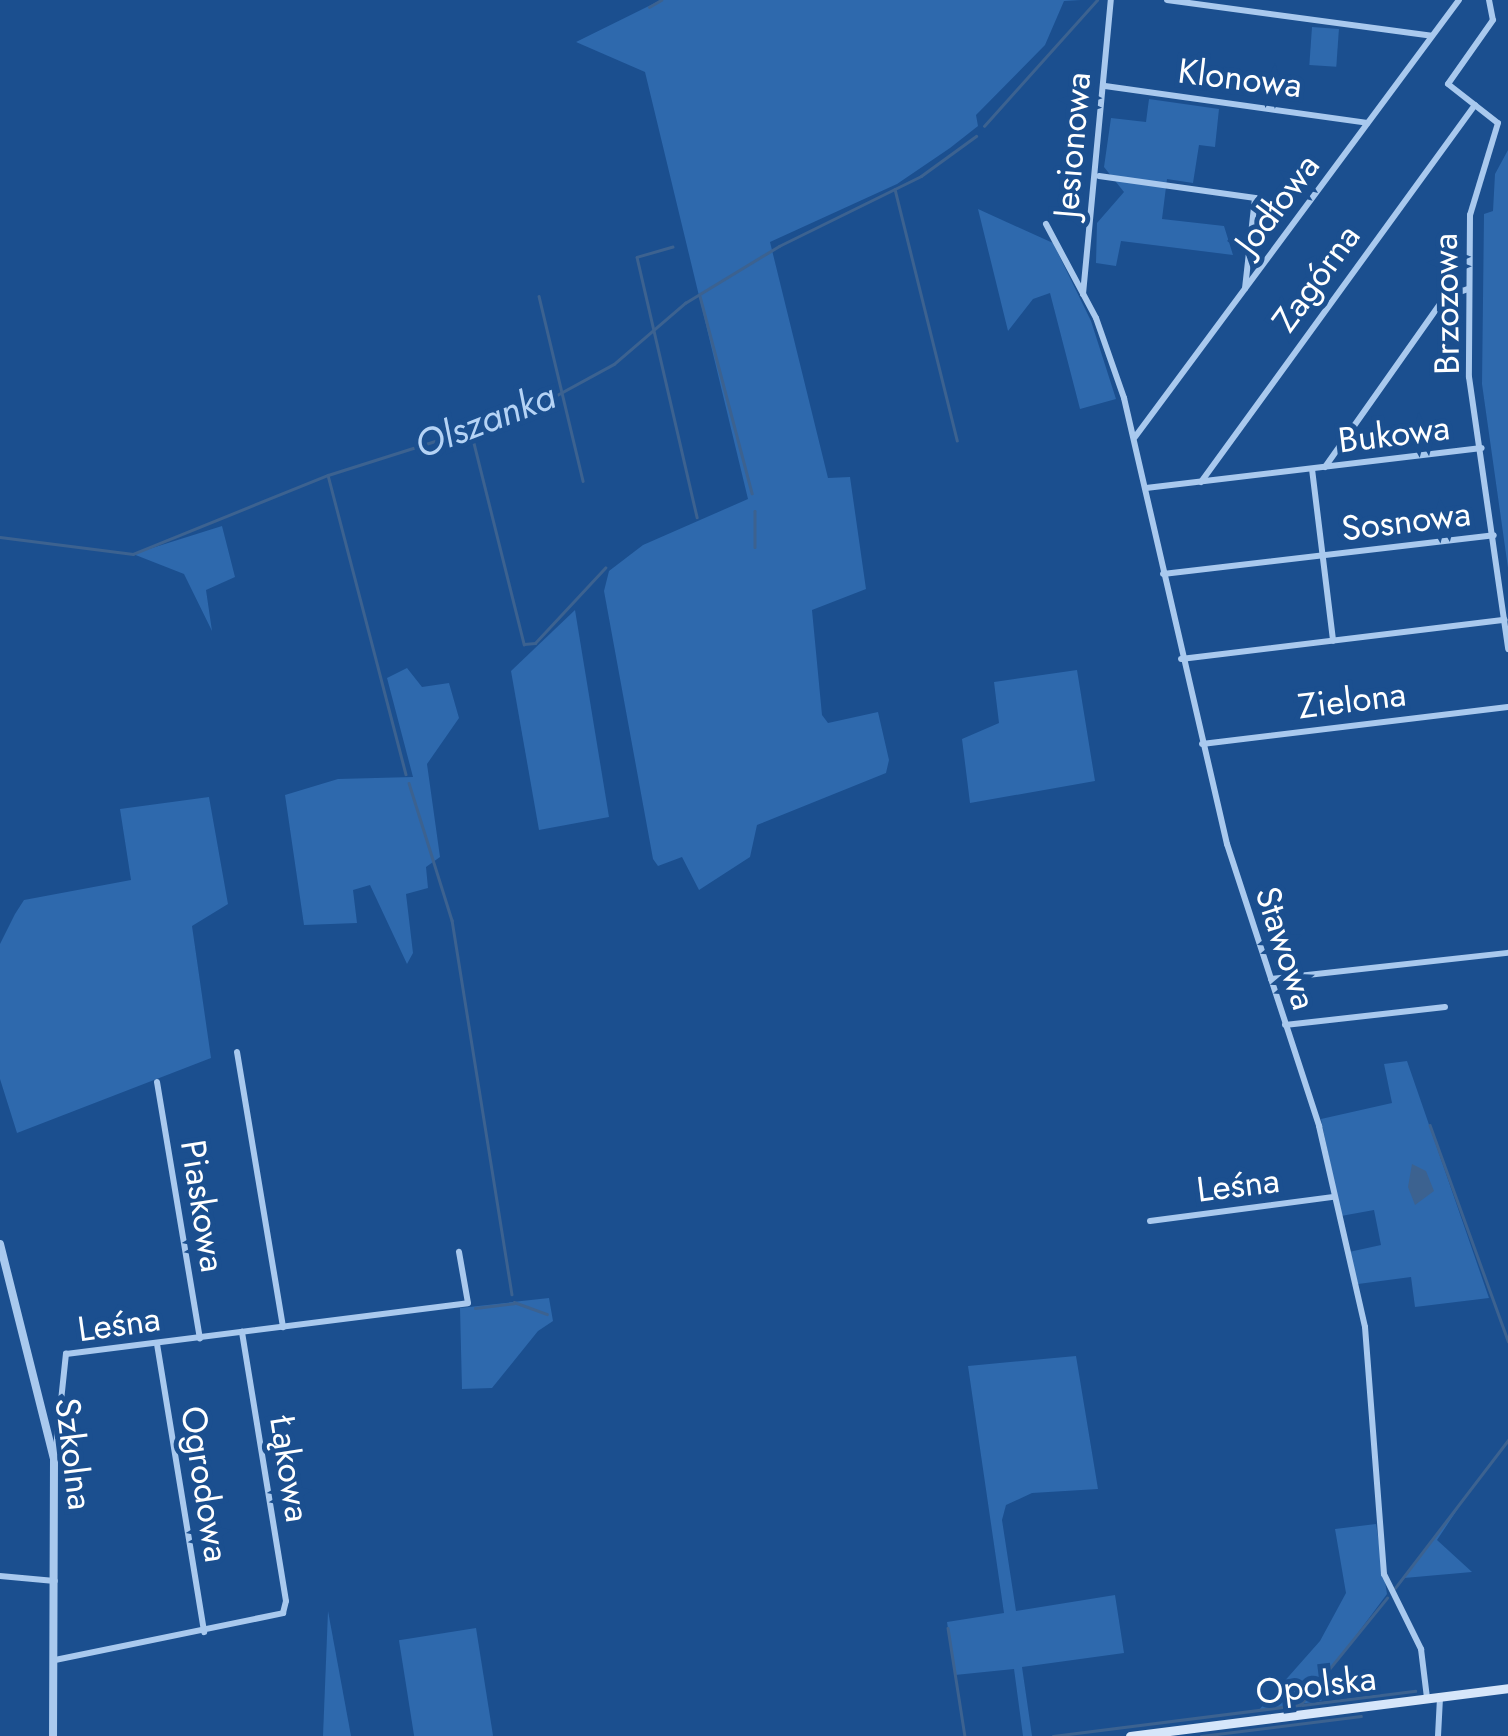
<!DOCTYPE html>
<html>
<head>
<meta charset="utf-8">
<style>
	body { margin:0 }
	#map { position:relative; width:1508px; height:1736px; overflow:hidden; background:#1b4f8f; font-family:Jost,sans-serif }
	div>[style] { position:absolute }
	.green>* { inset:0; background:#2e69ad; transform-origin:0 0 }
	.water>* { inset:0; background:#3c6290 }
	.stream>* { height:2.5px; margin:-1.25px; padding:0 1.25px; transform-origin:1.25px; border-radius:1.25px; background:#3c6290 }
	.minor>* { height:6px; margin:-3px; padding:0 3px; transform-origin:3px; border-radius:3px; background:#a9c9ee }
	.tertiary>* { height:8px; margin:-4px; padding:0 4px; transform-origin:4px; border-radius:4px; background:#a9c9ee }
	.secondary>* { height:9px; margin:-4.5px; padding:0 4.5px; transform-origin:4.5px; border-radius:4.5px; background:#d6e6fa }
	span { translate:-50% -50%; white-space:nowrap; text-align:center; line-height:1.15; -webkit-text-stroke:10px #1b4f8f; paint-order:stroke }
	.street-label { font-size:35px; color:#fff }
	.water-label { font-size:38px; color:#b5d3f5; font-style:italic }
</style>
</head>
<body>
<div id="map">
	<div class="green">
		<div style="clip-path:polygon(661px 0,1081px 0,1064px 1px,1045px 45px,976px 115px,978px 126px,950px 148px,897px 184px,770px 242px,828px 478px,850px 477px,866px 589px,812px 610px,822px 715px,828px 723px,878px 712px,889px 760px,886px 773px,757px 825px,750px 857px,699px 890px,682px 857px,658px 866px,653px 859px,604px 591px,609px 571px,643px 545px,748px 499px,645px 72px,576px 42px)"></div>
		<div style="left:1312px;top:27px;width:27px;height:38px;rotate:4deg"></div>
		<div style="clip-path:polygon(1149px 99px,1219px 109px,1215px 147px,1199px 145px,1193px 183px,1167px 179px,1162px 219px,1224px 226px,1233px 255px,1121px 241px,1116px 266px,1096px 263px,1097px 223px,1124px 192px,1104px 167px,1111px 118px,1146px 122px)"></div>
		<div style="clip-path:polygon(1508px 150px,1508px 568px,1482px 384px,1484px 214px,1493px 211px,1495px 174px)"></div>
		<div style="clip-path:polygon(978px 209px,1053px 243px,1091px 321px,1116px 399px,1080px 409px,1050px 293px,1033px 299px,1008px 331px)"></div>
		<div style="clip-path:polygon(222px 526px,235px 577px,206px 590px,212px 631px,184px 574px,133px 554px)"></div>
		<div style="clip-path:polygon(575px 610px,609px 817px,539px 830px,511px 671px)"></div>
		<div style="clip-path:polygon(407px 668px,422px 687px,449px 683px,459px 718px,427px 764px,440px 857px,426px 867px,428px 888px,406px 894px,413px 953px,407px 964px,370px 885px,353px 890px,357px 923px,304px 925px,285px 795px,338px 779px,413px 777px,387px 678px)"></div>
		<div style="clip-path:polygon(1077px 670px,1095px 781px,970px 803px,962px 739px,999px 723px,994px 682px)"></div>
		<div style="clip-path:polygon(209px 797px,228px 904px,192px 926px,211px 1058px,17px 1133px,0 1079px,0 944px,15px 914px,24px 900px,131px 880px,120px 809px)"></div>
		<div style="clip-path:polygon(1407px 1061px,1489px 1298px,1415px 1307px,1411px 1277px,1358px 1284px,1349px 1252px,1381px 1245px,1374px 1210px,1341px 1216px,1321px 1119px,1392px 1103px,1384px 1064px)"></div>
		<div style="clip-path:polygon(549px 1298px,553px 1321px,538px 1331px,492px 1388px,462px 1389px,460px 1308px)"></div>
		<div style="clip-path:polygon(1076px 1356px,1098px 1489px,1032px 1493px,1006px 1505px,1002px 1520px,1016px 1611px,1115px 1595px,1124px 1653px,1022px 1667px,1032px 1736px,1023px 1736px,1014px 1669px,955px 1675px,947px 1622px,1004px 1613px,968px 1366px)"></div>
		<div style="clip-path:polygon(1477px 1480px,1437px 1540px,1472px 1572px,1404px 1578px)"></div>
		<div style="clip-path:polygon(1376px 1524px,1387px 1594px,1328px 1673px,1331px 1699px,1258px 1711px,1320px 1641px,1346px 1593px,1335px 1529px)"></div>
		<div style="clip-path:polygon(328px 1611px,351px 1736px,323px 1736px)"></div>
		<div style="left:476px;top:1628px;width:109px;height:78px;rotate:81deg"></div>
	</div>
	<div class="water">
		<div style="clip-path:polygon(1412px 1164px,1426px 1171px,1434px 1191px,1415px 1205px,1408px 1187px)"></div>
	</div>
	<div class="stream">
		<div style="left:649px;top:7px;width:14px;rotate:-30deg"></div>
		<div style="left:984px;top:126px;width:169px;rotate:-48.1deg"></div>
		<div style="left:895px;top:189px;width:259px;rotate:76.1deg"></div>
		<div style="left:673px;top:247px;width:37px;rotate:164deg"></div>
		<div style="left:637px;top:257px;width:267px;rotate:77deg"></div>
		<div style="left:539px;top:296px;width:190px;rotate:76.6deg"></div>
		<div style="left:700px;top:296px;width:204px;rotate:75.2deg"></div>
		<div style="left:470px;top:427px;width:224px;rotate:76deg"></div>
		<div style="left:524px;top:644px;width:11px;rotate:-5deg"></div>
		<div style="left:535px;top:643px;width:103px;rotate:-47deg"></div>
		<div style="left:328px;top:475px;width:309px;rotate:75.4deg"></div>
		<div style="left:755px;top:511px;width:36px;rotate:90deg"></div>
		<div style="left:0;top:537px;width:134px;rotate:7.3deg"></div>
		<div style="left:133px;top:554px;width:210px;rotate:-22.1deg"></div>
		<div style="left:328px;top:475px;width:206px;rotate:-17.6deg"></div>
		<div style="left:524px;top:413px;width:102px;rotate:-28.6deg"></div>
		<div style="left:614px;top:364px;width:94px;rotate:-40.7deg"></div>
		<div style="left:685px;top:303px;width:110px;rotate:-31.2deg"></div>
		<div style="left:779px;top:246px;width:158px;rotate:-26.2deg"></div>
		<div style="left:921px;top:176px;width:68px;rotate:-36deg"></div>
		<div style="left:409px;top:783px;width:144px;rotate:72.6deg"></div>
		<div style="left:452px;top:920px;width:379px;rotate:80.9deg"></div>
		<div style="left:1430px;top:1125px;width:230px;rotate:70.1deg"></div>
		<div style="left:514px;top:1302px;width:35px;rotate:20deg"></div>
		<div style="left:475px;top:1308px;width:39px;rotate:-7deg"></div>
		<div style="left:1395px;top:1588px;width:186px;rotate:-52.6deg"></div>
		<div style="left:948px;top:1628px;width:109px;rotate:81.1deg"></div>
		<div style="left:1302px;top:1705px;width:114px;rotate:-7.1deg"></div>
		<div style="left:1053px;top:1736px;width:249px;rotate:-7.2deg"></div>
		<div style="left:1300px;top:1705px;width:138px;rotate:-50.9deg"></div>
		<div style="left:1201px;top:1736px;width:161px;rotate:-7.1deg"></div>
	</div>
	<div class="minor">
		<div style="left:1167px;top:0;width:267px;rotate:7.7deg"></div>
		<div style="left:1489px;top:0;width:20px;rotate:79deg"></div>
		<div style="left:1493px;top:20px;width:78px;rotate:125.1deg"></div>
		<div style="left:1448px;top:84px;width:63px;rotate:38deg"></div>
		<div style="left:1498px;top:123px;width:96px;rotate:106.9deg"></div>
		<div style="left:1470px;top:215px;width:162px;rotate:90.4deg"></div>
		<div style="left:1469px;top:377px;width:275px;rotate:81.8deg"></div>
		<div style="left:1105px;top:86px;width:265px;rotate:8deg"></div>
		<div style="left:1099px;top:176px;width:158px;rotate:8deg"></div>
		<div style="left:1255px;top:198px;width:91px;rotate:96.3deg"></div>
		<div style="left:1046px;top:224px;width:106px;rotate:62deg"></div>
		<div style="left:1096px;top:318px;width:85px;rotate:70.7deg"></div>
		<div style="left:1124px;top:398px;width:458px;rotate:77deg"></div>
		<div style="left:1227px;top:844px;width:297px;rotate:71.9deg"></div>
		<div style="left:1319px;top:1126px;width:206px;rotate:77.1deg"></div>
		<div style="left:1365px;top:1327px;width:248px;rotate:85.6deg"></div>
		<div style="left:1384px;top:1574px;width:84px;rotate:63.7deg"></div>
		<div style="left:1421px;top:1649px;width:49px;rotate:83deg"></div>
		<div style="left:1083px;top:294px;width:295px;rotate:-84.6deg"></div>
		<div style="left:1135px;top:437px;width:544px;rotate:-53.45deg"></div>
		<div style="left:1325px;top:467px;width:208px;rotate:-54.8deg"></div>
		<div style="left:1445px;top:297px;width:24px;rotate:-19deg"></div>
		<div style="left:1312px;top:469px;width:173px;rotate:83deg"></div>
		<div style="left:1201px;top:482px;width:466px;rotate:-54deg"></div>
		<div style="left:1146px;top:488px;width:338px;rotate:-6.8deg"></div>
		<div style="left:1163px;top:574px;width:333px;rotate:-6.7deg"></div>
		<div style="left:1181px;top:659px;width:326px;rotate:-6.9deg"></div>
		<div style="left:1202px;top:744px;width:308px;rotate:-6.9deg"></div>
		<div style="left:1271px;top:979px;width:238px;rotate:-6.3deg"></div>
		<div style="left:1285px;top:1025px;width:161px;rotate:-6.4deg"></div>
		<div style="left:237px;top:1052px;width:279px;rotate:80.5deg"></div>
		<div style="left:157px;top:1082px;width:260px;rotate:80.5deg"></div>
		<div style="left:1150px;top:1221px;width:185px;rotate:-7.5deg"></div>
		<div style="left:157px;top:1344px;width:292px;rotate:80.7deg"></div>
		<div style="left:55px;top:1458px;width:105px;rotate:-84deg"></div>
		<div style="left:66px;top:1354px;width:405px;rotate:-7.2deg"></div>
		<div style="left:468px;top:1303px;width:52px;rotate:-100deg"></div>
		<div style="left:0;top:1576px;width:55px;rotate:5.2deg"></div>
		<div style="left:55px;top:1660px;width:233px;rotate:-11.6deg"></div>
		<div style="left:283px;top:1613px;width:12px;rotate:-76deg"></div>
		<div style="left:286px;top:1601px;width:273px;rotate:-99.3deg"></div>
		<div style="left:1438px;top:1736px;width:39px;rotate:-87deg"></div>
	</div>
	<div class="tertiary">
		<div style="left:0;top:1244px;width:222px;rotate:75.9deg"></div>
		<div style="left:54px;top:1459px;width:277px;rotate:90.2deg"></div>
	</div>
	<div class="secondary">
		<div style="left:1130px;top:1736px;width:381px;rotate:-7.2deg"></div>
	</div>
	<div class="street-label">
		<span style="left:1240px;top:78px;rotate:7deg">Klonowa</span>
		<span style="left:1072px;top:145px;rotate:-85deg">Jesionowa</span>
		<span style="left:1277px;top:204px;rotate:-53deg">Jodłowa</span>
		<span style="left:1316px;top:278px;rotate:-54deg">Zagórna</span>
		<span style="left:1446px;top:304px;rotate:-91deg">Brzozowa</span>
		<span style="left:1394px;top:434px;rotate:-7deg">Bukowa</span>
		<span style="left:1406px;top:521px;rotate:-7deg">Sosnowa</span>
		<span style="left:1352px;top:700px;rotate:-7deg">Zielona</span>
		<span style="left:1286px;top:948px;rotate:72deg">Stawowa</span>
		<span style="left:1238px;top:1185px;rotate:-7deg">Leśna</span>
		<span style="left:203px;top:1206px;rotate:81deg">Piaskowa</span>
		<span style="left:119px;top:1324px;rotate:-8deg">Leśna</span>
		<span style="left:74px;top:1454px;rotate:83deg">Szkolna</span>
		<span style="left:290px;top:1469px;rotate:81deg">Łąkowa</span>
		<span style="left:205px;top:1484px;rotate:81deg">Ogrodowa</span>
		<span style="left:1316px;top:1685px;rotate:-7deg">Opolska</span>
	</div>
	<div class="water-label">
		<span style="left:485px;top:420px;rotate:-21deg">Olszanka</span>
	</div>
</div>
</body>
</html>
